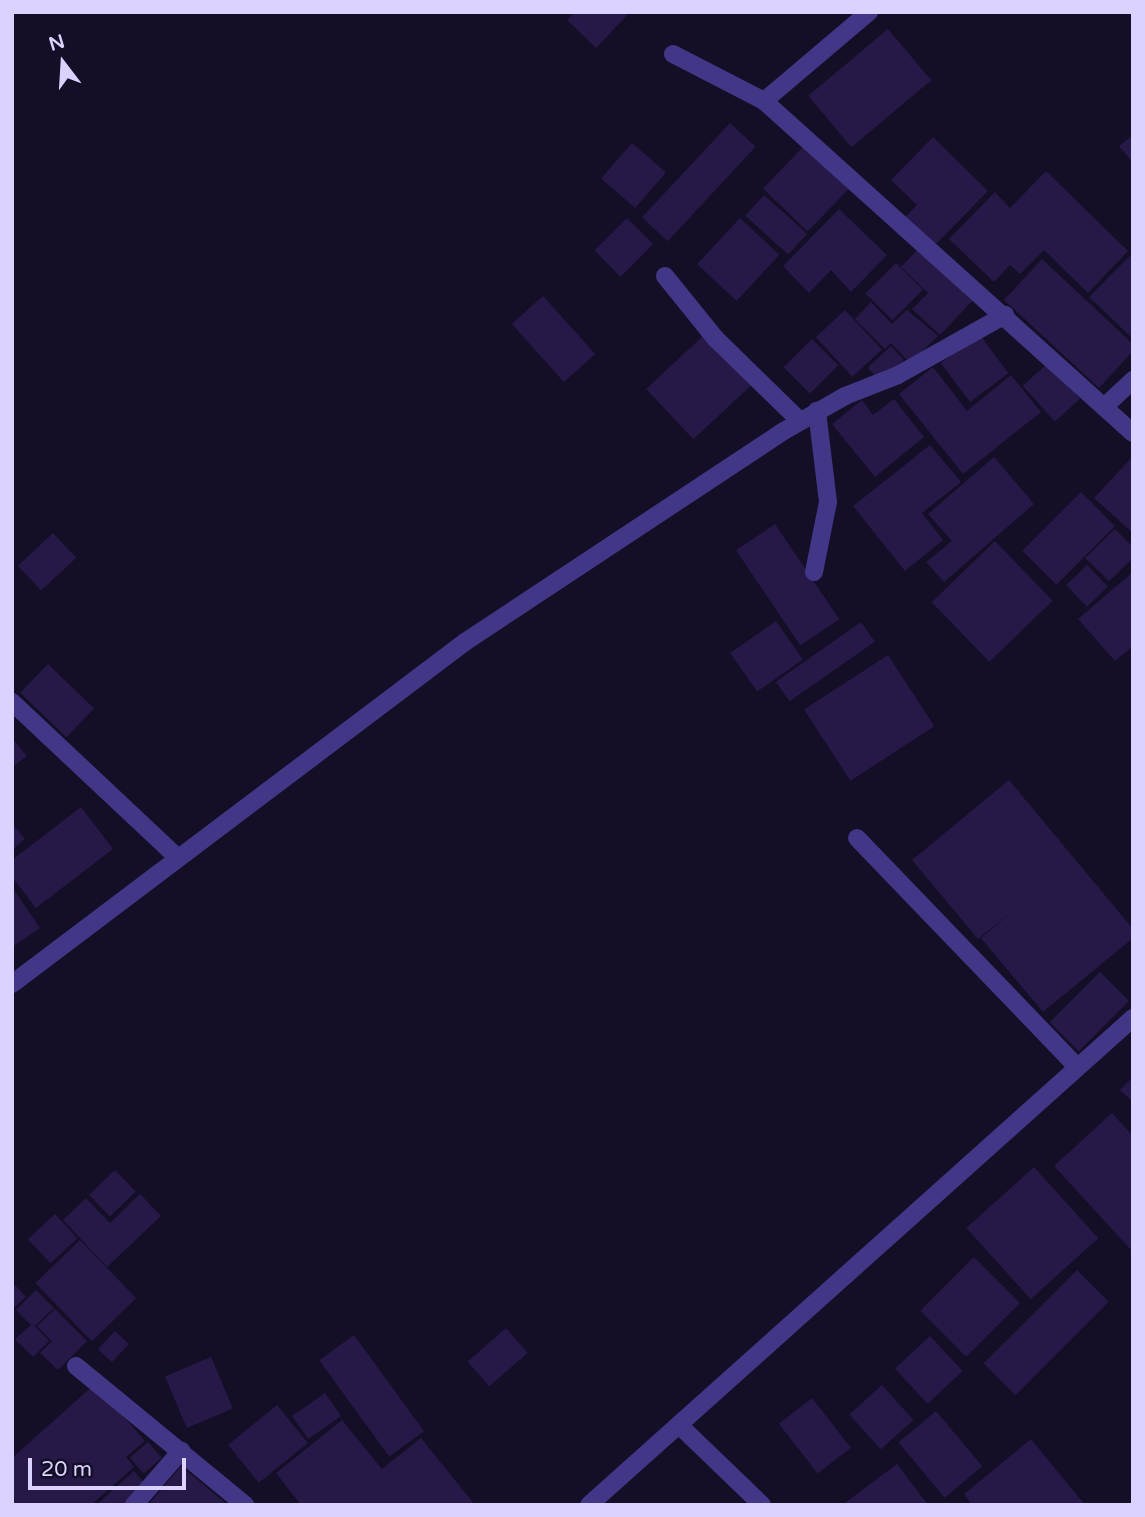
<!DOCTYPE html>
<html>
<head>
<meta charset="utf-8">
<style>
	body { margin:0 }
	#map { position:relative; width:1145px; height:1517px; overflow:hidden; background:#140e26; font-family:"Varela Round",sans-serif }
	div>[style] { position:absolute }
	.building>* { inset:0; background:#271947; transform-origin:0 0 }
	.minor>* { height:18px; margin:-9px; padding:0 9px; transform-origin:9px; border-radius:9px; background:#423687 }
	span { translate:-50% -50%; white-space:nowrap; text-align:center; line-height:1.15; -webkit-text-stroke:7px #140e26; paint-order:stroke }
	.frame { position:absolute; inset:0; border:14px solid #dcd2ff; pointer-events:none }
	.north { position:absolute; left:28px; top:28px; width:70px; height:70px; -webkit-text-stroke:5px #140e26; paint-order:stroke; rotate:343deg; font-size:19px; font-weight:700; line-height:28px; text-align:center; color:#dcd2ff }
	.north::after { content:''; display:block; margin:auto; width:24px; height:32px; background:#dcd2ff; clip-path:polygon(50% 0,100% 100%,50% 72%,0 100%) }
	.scale { position:absolute; left:28px; top:1458px; width:158px; height:32px; box-sizing:border-box; border:4px solid #dcd2ff; border-top:0; padding-left:9px; font-size:21px; line-height:24px; white-space:nowrap; color:#dcd2ff; -webkit-text-stroke:5px #140e26; paint-order:stroke }
</style>
</head>
<body>
<div id="map">
	<div class="building">
		<div style="clip-path:polygon(574px 12px,630px 12px,596px 48px,567px 20px)"></div>
		<div style="left:888px;top:29px;width:67px;height:104px;rotate:50deg"></div>
		<div style="left:730px;top:123px;width:35px;height:129px;rotate:43deg"></div>
		<div style="clip-path:polygon(1133px 135px,1133px 163px,1119px 146px)"></div>
		<div style="clip-path:polygon(933px 137px,988px 191px,932px 248px,903px 219px,917px 205px,891px 180px)"></div>
		<div style="left:632px;top:143px;width:45px;height:47px;rotate:41deg"></div>
		<div style="left:804px;top:146px;width:62px;height:59px;rotate:44deg"></div>
		<div style="clip-path:polygon(1046px 171px,1128px 251px,1088px 293px,1044px 250px,1020px 274px,1010px 265px,994px 282px,949px 239px,995px 192px,1010px 208px)"></div>
		<div style="left:764px;top:195px;width:58px;height:28px;rotate:42deg"></div>
		<div style="clip-path:polygon(839px 209px,887px 255px,851px 292px,831px 270px,809px 293px,783px 266px)"></div>
		<div style="left:627px;top:218px;width:37px;height:46px;rotate:45deg"></div>
		<div style="left:740px;top:218px;width:54px;height:63px;rotate:43deg"></div>
		<div style="clip-path:polygon(921px 246px,976px 297px,940px 335px,912px 309px,928px 293px,901px 267px)"></div>
		<div style="clip-path:polygon(1133px 253px,1133px 339px,1089px 297px)"></div>
		<div style="clip-path:polygon(1042px 259px,1133px 344px,1133px 351px,1099px 388px,1004px 300px)"></div>
		<div style="left:896px;top:263px;width:38px;height:43px;rotate:45deg"></div>
		<div style="left:543px;top:296px;width:78px;height:42px;rotate:48deg"></div>
		<div style="clip-path:polygon(871px 302px,892px 324px,907px 310px,938px 336px,910px 363px,891px 343px,885px 349px,855px 319px)"></div>
		<div style="left:845px;top:310px;width:54px;height:40px;rotate:47deg"></div>
		<div style="left:979px;top:334px;width:49px;height:48px;rotate:53deg"></div>
		<div style="left:704px;top:335px;width:69px;height:79px;rotate:47deg"></div>
		<div style="left:812px;top:339px;width:37px;height:40px;rotate:45deg"></div>
		<div style="left:891px;top:346px;width:19px;height:32px;rotate:47deg"></div>
		<div style="left:1048px;top:363px;width:48px;height:34px;rotate:48deg"></div>
		<div style="clip-path:polygon(933px 367px,967px 411px,1011px 375px,1041px 412px,963px 474px,899px 394px)"></div>
		<div style="clip-path:polygon(894px 399px,924px 437px,875px 477px,832px 424px,862px 400px,873px 415px)"></div>
		<div style="clip-path:polygon(930px 445px,961px 482px,922px 513px,943px 540px,905px 571px,853px 506px)"></div>
		<div style="clip-path:polygon(1133px 456px,1133px 533px,1094px 498px)"></div>
		<div style="clip-path:polygon(994px 457px,1034px 504px,944px 582px,926px 562px,952px 541px,928px 514px)"></div>
		<div style="left:1081px;top:492px;width:48px;height:83px;rotate:45deg"></div>
		<div style="left:775px;top:524px;width:115px;height:47px;rotate:56deg"></div>
		<div style="clip-path:polygon(1115px 529px,1133px 547px,1133px 558px,1109px 581px,1085px 558px)"></div>
		<div style="left:53px;top:533px;width:34px;height:48px;rotate:47deg"></div>
		<div style="left:995px;top:541px;width:83px;height:88px;rotate:46deg"></div>
		<div style="left:1087px;top:565px;width:30px;height:29px;rotate:46deg"></div>
		<div style="clip-path:polygon(1133px 572px,1133px 646px,1115px 661px,1078px 619px)"></div>
		<div style="left:776px;top:621px;width:47px;height:56px;rotate:55deg"></div>
		<div style="left:861px;top:622px;width:24px;height:104px;rotate:55deg"></div>
		<div style="left:888px;top:655px;width:85px;height:100px;rotate:57deg"></div>
		<div style="left:48px;top:664px;width:64px;height:40px;rotate:44deg"></div>
		<div style="clip-path:polygon(12px 738px,27px 756px,12px 767px)"></div>
		<div style="clip-path:polygon(1009px 780px,1133px 929px,1133px 938px,1043px 1012px,981px 938px,1014px 910px,978px 939px,912px 860px)"></div>
		<div style="clip-path:polygon(81px 807px,113px 849px,36px 908px,12px 877px,12px 860px)"></div>
		<div style="clip-path:polygon(12px 824px,25px 839px,12px 850px)"></div>
		<div style="clip-path:polygon(12px 887px,40px 928px,12px 947px)"></div>
		<div style="left:1100px;top:972px;width:41px;height:71px;rotate:45deg"></div>
		<div style="clip-path:polygon(1133px 1077px,1133px 1102px,1120px 1090px)"></div>
		<div style="clip-path:polygon(1112px 1113px,1133px 1136px,1133px 1252px,1054px 1166px)"></div>
		<div style="left:1034px;top:1167px;width:96px;height:91px;rotate:48deg"></div>
		<div style="left:115px;top:1170px;width:30px;height:36px;rotate:46deg"></div>
		<div style="clip-path:polygon(140px 1194px,161px 1216px,107px 1267px,63px 1220px,86px 1198px,110px 1223px)"></div>
		<div style="left:55px;top:1214px;width:33px;height:37px;rotate:47deg"></div>
		<div style="left:80px;top:1240px;width:81px;height:62px;rotate:46deg"></div>
		<div style="left:974px;top:1257px;width:65px;height:76px;rotate:45deg"></div>
		<div style="left:1077px;top:1270px;width:45px;height:132px;rotate:45deg"></div>
		<div style="clip-path:polygon(15px 1285px,26px 1297px,12px 1309px,12px 1287px)"></div>
		<div style="clip-path:polygon(36px 1290px,54px 1308px,35px 1326px,49px 1341px,33px 1357px,15px 1339px,31px 1325px,16px 1310px)"></div>
		<div style="clip-path:polygon(55px 1309px,87px 1341px,58px 1370px,40px 1353px,52px 1341px,37px 1326px)"></div>
		<div style="left:506px;top:1328px;width:33px;height:51px;rotate:49deg"></div>
		<div style="left:115px;top:1331px;width:19px;height:25px;rotate:43deg"></div>
		<div style="left:354px;top:1335px;width:119px;height:43px;rotate:54deg"></div>
		<div style="left:930px;top:1336px;width:48px;height:48px;rotate:47deg"></div>
		<div style="left:211px;top:1357px;width:56px;height:50px;rotate:67deg"></div>
		<div style="clip-path:polygon(95px 1384px,145px 1441px,126px 1457px,134px 1467px,91px 1505px,12px 1505px,12px 1458px)"></div>
		<div style="left:882px;top:1385px;width:47px;height:44px;rotate:48deg"></div>
		<div style="left:325px;top:1393px;width:28px;height:40px;rotate:55deg"></div>
		<div style="left:812px;top:1398px;width:63px;height:42px;rotate:52deg"></div>
		<div style="left:277px;top:1405px;width:49px;height:63px;rotate:51deg"></div>
		<div style="left:936px;top:1411px;width:72px;height:49px;rotate:50deg"></div>
		<div style="clip-path:polygon(342px 1420px,382px 1469px,421px 1438px,475px 1505px,301px 1505px,276px 1473px)"></div>
		<div style="clip-path:polygon(1031px 1439px,1085px 1505px,972px 1505px,964px 1494px)"></div>
		<div style="left:148px;top:1442px;width:21px;height:24px;rotate:49deg"></div>
		<div style="clip-path:polygon(897px 1464px,928px 1505px,842px 1505px)"></div>
		<div style="clip-path:polygon(181px 1466px,228px 1505px,148px 1505px)"></div>
		<div style="clip-path:polygon(134px 1471px,147px 1486px,126px 1505px,96px 1505px)"></div>
	</div>
	<div class="minor">
		<div style="left:869px;top:12px;width:138px;rotate:139.7deg"></div>
		<div style="left:764px;top:101px;width:496px;rotate:42deg"></div>
		<div style="left:673px;top:54px;width:102px;rotate:27.3deg"></div>
		<div style="left:665px;top:276px;width:80px;rotate:51.1deg"></div>
		<div style="left:715px;top:338px;width:119px;rotate:44.3deg"></div>
		<div style="left:1104px;top:407px;width:40px;rotate:-43deg"></div>
		<div style="left:814px;top:572px;width:71px;rotate:-78.7deg"></div>
		<div style="left:828px;top:502px;width:92px;rotate:-96.9deg"></div>
		<div style="left:12px;top:702px;width:226px;rotate:43.2deg"></div>
		<div style="left:857px;top:838px;width:318px;rotate:46.1deg"></div>
		<div style="left:12px;top:984px;width:568px;rotate:-37.05deg"></div>
		<div style="left:465px;top:642px;width:380px;rotate:-33.5deg"></div>
		<div style="left:782px;top:432px;width:73px;rotate:-29.7deg"></div>
		<div style="left:845px;top:396px;width:57px;rotate:-21.6deg"></div>
		<div style="left:898px;top:375px;width:123px;rotate:-29.3deg"></div>
		<div style="left:76px;top:1366px;width:219px;rotate:39.4deg"></div>
		<div style="left:679px;top:1425px;width:115px;rotate:43.9deg"></div>
		<div style="left:134px;top:1505px;width:72px;rotate:-49deg"></div>
		<div style="left:589px;top:1505px;width:730px;rotate:-41.84deg"></div>
	</div>
	<div class="frame"></div>
	<div class="north">N</div>
	<div class="scale">20 m</div>
</div>
</body>
</html>
